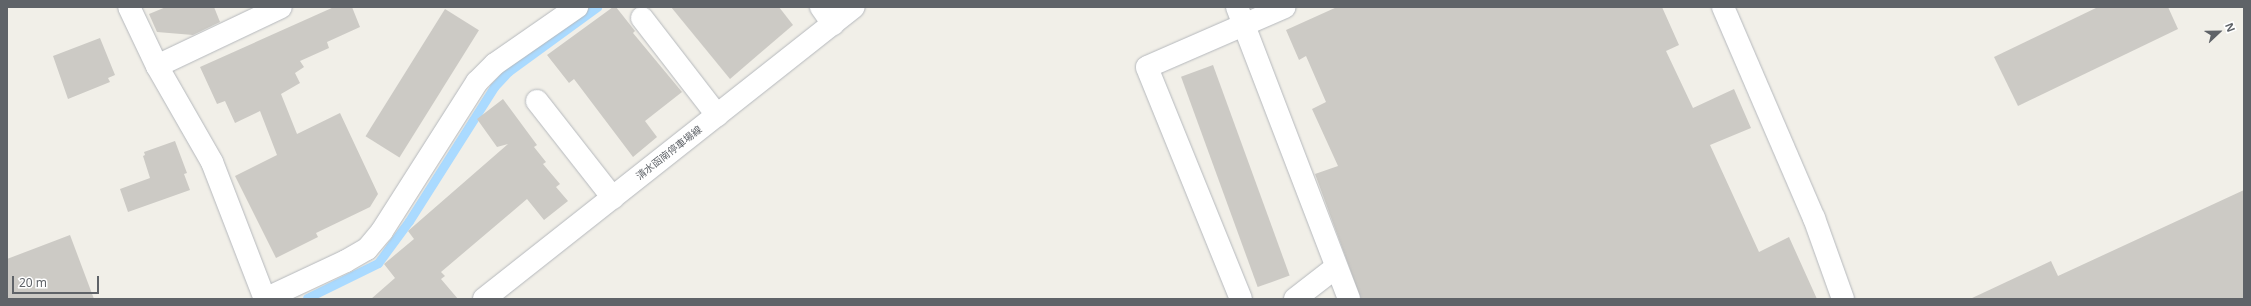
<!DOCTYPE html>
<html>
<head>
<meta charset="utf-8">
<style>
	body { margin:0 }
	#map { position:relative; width:2251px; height:306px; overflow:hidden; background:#f1efe8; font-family:"Noto Sans","Noto Sans JP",sans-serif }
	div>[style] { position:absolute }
	.stream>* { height:9px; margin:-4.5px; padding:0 4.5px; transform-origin:4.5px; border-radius:4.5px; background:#aadaff }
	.building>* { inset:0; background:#cccac5; transform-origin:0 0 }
	.roads { filter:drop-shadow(0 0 1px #b5b8bc) drop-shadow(0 0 1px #b5b8bc) }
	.minor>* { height:22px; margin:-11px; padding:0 11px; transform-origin:11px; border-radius:11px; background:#fff }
	.secondary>* { height:22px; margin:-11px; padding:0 11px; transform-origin:11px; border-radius:11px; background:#fff }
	span { translate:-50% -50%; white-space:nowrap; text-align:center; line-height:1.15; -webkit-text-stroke:3px #fff; paint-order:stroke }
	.street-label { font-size:10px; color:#5f6368 }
	.frame { position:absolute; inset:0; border:8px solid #5f6368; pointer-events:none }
	.north { position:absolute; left:2199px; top:12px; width:40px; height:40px; -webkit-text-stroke:3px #fff; paint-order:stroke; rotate:68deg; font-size:11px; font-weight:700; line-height:16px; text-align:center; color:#5f6368 }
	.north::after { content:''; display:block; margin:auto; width:14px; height:18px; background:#5f6368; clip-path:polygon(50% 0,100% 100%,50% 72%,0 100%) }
	.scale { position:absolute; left:12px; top:276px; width:87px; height:18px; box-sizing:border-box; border:2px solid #5f6368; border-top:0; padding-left:5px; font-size:12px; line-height:14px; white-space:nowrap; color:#5f6368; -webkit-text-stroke:3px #fff; paint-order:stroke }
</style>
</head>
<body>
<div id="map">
	<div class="stream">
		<div style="left:307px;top:298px;width:79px;rotate:-26.2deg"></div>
		<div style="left:378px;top:263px;width:52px;rotate:-53.6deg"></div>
		<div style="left:409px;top:221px;width:159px;rotate:-57.6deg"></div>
		<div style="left:494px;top:87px;width:22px;rotate:-47deg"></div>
		<div style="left:509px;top:71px;width:109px;rotate:-36deg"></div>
	</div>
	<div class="building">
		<div style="clip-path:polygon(166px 7px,214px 7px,220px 22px,193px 35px,157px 32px,149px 14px)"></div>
		<div style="clip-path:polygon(334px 7px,352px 7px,360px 27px,327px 42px,329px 48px,300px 61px,304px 67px,295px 73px,300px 83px,281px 94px,297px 134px,340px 113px,378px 194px,370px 207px,316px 233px,318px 237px,276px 258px,235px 176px,277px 155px,260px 111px,235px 123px,225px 101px,217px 104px,200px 67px)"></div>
		<div style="clip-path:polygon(613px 7px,616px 7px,635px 31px,633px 33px,682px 92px,645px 121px,657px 137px,633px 157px,574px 79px,569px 83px,547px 55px)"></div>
		<div style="clip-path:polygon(671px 7px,779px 7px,793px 25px,730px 79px)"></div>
		<div style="clip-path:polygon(1337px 7px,1662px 7px,1679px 45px,1666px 51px,1693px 108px,1734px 89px,1751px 128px,1710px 145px,1759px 252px,1789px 237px,1817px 299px,1361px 299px,1315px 174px,1338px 166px,1312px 109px,1326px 102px,1306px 56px,1299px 60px,1286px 30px)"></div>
		<div style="clip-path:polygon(2098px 7px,2168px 7px,2178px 29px,2018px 106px,1994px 57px)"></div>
		<div style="left:445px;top:9px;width:40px;height:150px;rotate:32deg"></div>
		<div style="clip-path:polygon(100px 38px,115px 75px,108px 78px,110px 82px,68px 99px,53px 56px)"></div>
		<div style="left:1213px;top:65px;width:224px;height:34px;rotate:70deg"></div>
		<div style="clip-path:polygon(503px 99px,537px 145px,534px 147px,546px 162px,543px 164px,560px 184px,556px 187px,568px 201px,544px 220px,527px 199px,441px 272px,445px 276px,441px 279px,458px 299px,371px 299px,395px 278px,384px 264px,414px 239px,408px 231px,508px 144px,497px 147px,477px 119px)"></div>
		<div style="clip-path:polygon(175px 141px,187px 173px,184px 174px,190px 190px,128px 212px,120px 189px,150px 178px,143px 156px,145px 155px,144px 152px)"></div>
		<div style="clip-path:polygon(2244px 190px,2244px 299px,1970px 299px,2051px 261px,2058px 276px)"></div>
		<div style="clip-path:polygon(70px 235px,94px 299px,7px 299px,7px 259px)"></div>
	</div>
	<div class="roads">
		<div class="minor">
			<div style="left:129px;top:7px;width:65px;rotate:64.6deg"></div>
			<div style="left:157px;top:66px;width:111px;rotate:60.2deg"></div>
			<div style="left:212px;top:162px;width:147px;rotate:68.9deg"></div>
			<div style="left:821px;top:7px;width:21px;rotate:55deg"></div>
			<div style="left:1237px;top:7px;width:313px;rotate:69deg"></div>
			<div style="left:1723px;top:7px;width:230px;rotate:66.7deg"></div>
			<div style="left:1814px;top:218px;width:86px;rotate:70.3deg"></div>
			<div style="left:642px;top:18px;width:123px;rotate:52.3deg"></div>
			<div style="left:157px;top:66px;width:137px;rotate:-25.4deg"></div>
			<div style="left:537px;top:101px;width:123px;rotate:51.9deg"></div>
			<div style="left:265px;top:299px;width:89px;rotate:-25.1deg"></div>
			<div style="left:346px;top:261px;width:24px;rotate:-30deg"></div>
			<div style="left:367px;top:249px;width:23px;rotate:-50deg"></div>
			<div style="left:382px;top:231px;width:177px;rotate:-57.5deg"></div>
			<div style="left:477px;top:82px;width:25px;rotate:-45deg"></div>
			<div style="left:495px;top:64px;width:100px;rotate:-34.8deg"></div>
			<div style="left:1241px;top:299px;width:250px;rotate:-112.1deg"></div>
			<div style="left:1147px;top:67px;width:150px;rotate:-23.5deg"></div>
			<div style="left:1295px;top:299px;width:51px;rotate:-37.8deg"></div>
		</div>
		<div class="secondary">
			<div style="left:484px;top:299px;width:471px;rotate:-38.3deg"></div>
		</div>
	</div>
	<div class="street-label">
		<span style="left:669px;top:153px;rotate:-38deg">清水函南停車場線</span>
	</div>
	<div class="frame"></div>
	<div class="north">N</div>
	<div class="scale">20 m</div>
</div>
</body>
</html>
